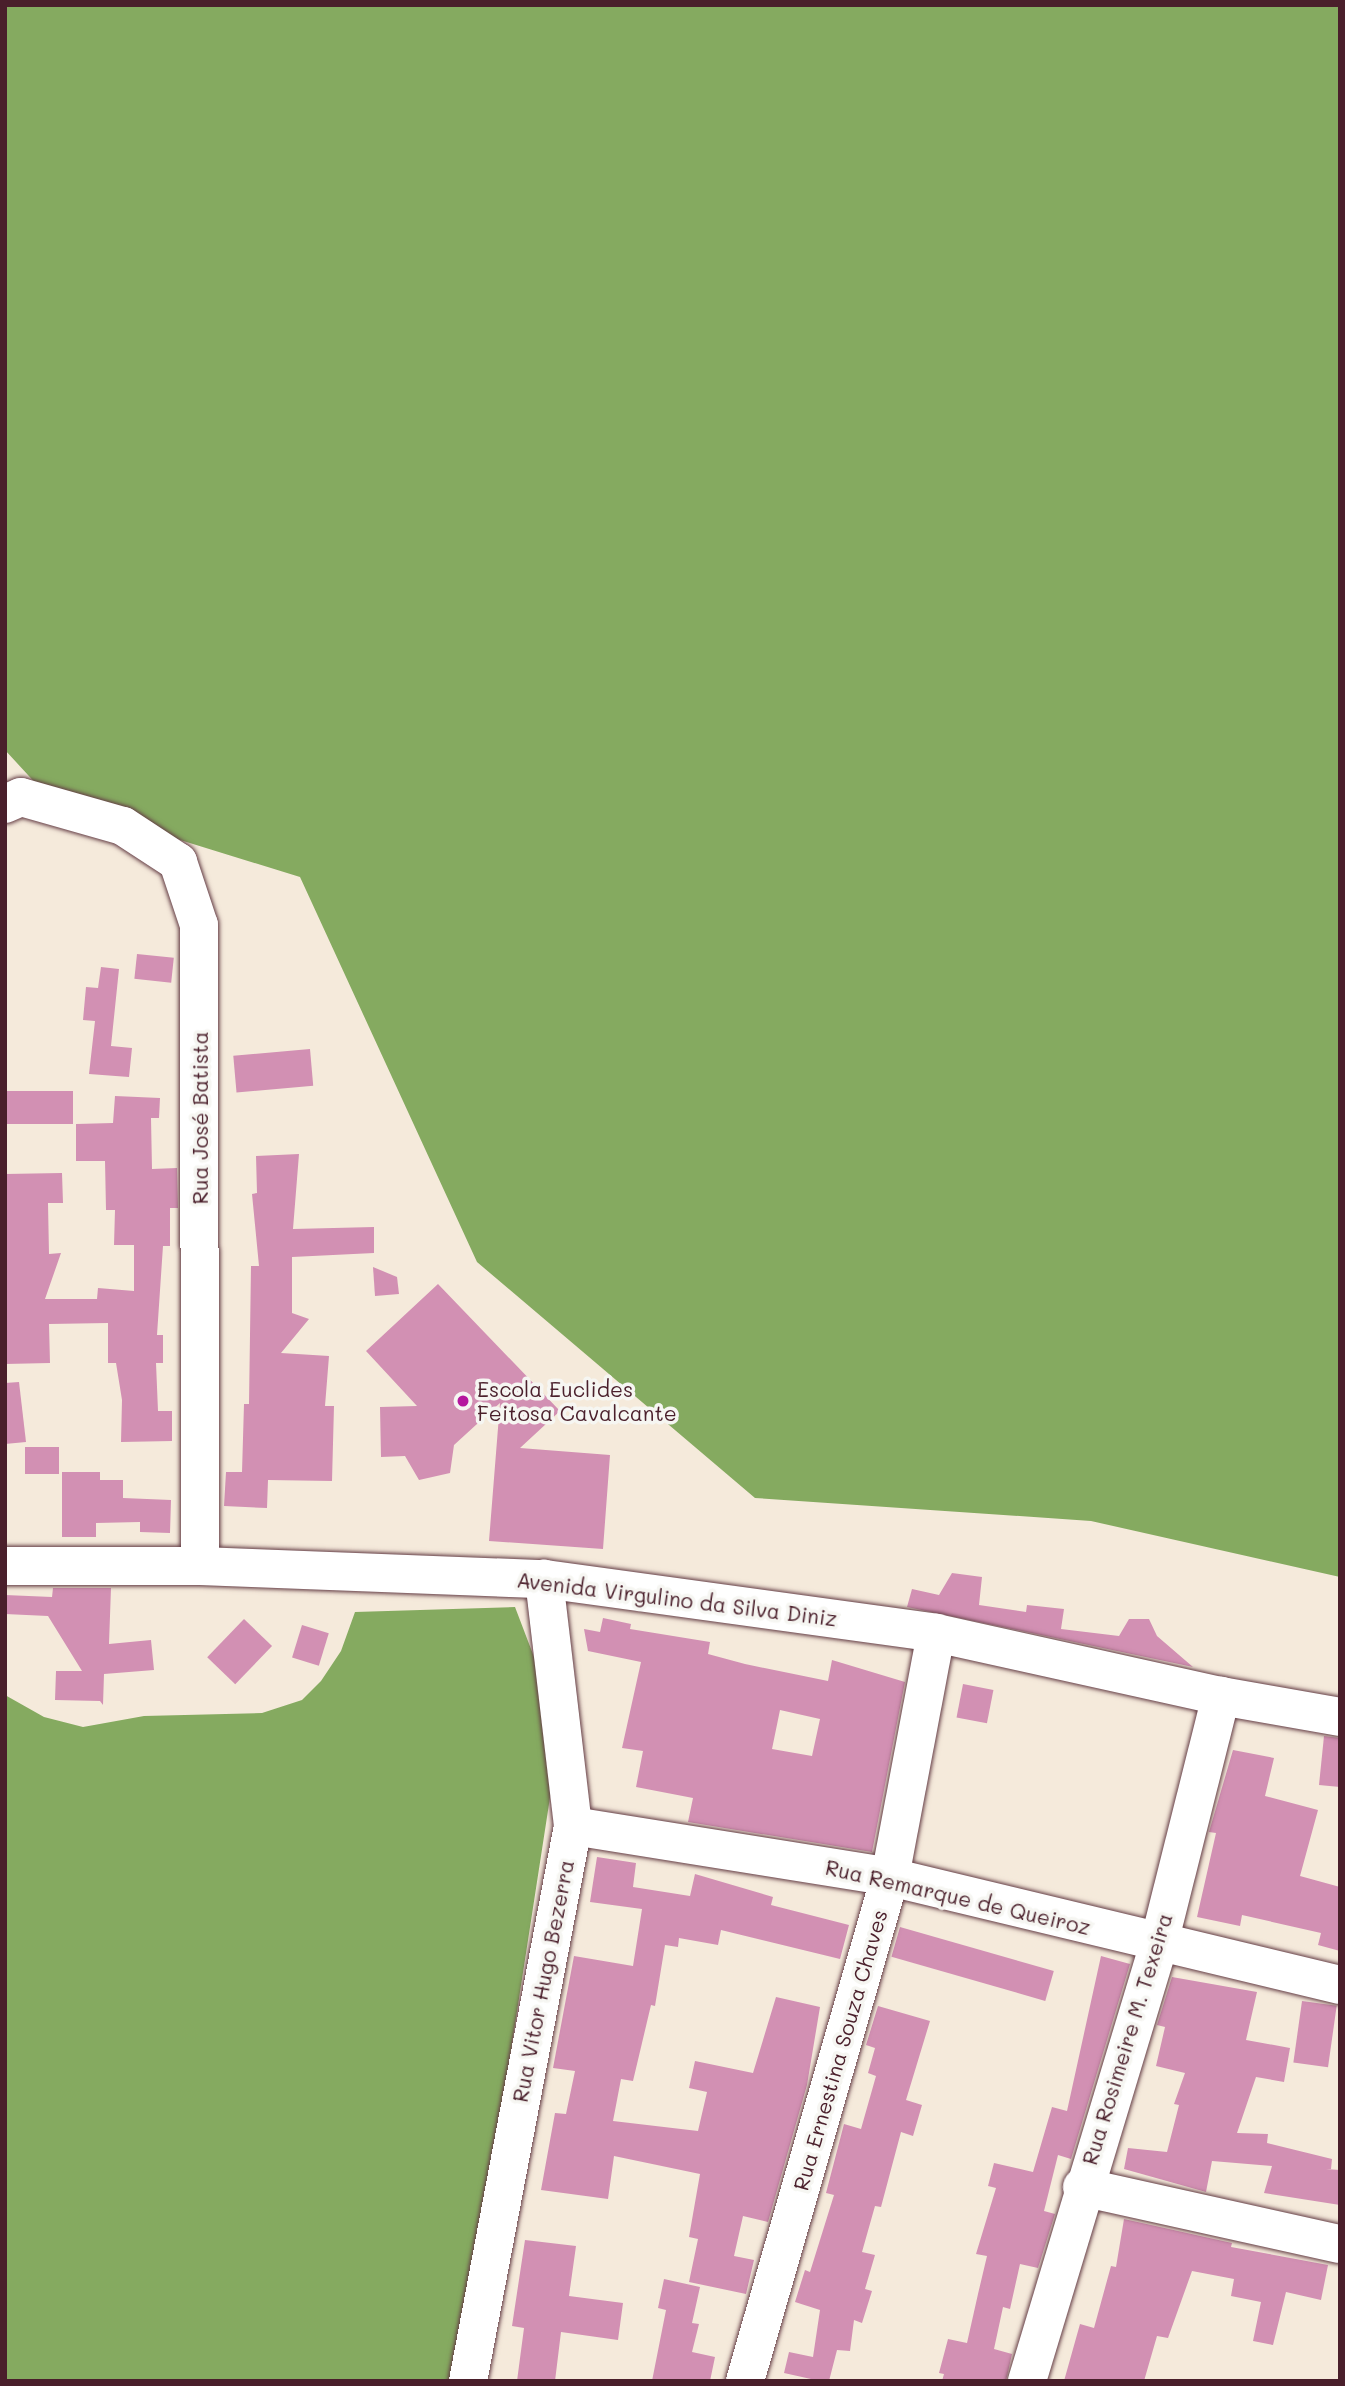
<!DOCTYPE html>
<html>
<head>
<meta charset="utf-8">
<style>
	body { margin:0 }
	#map { position:relative; width:1345px; height:2386px; overflow:hidden; background:#f5eadb; font-family:Mali,sans-serif }
	div>[style] { position:absolute }
	.forest>* { inset:0; background:#85aa60 }
	.building>* { inset:0; background:#d290b3; transform-origin:0 0 }
	.roads { filter:drop-shadow(0 0 2px #643d45) drop-shadow(0 0 2px #643d45) }
	.minor>* { height:38px; margin:-19px; padding:0 19px; transform-origin:19px; border-radius:19px; background:#fff }
	.dots>* { width:19px; height:19px; translate:-50% -50%; box-sizing:border-box; border:4px solid #f6f6f2; border-radius:50% }
	span { translate:-50% -50%; white-space:nowrap; text-align:center; line-height:1.15; -webkit-text-stroke:7px #f6f6f2; paint-order:stroke }
	.street-label { font-size:21px; color:#4a1f2b }
	.poi-label { font-size:21px; color:#4a1f2b }
	.left { translate:0 -50%; text-align:left }
	.frame { position:absolute; inset:0; border:7px solid #4a1f2b; pointer-events:none }
</style>
</head>
<body>
<div id="map">
	<div class="forest">
		<div style="clip-path:polygon(5px 5px,1340px 5px,1340px 1577px,1091px 1521px,755px 1498px,477px 1262px,300px 877px,51px 800px,5px 750px)"></div>
		<div style="clip-path:polygon(515px 1607px,547px 1691px,551px 1791px,460px 2381px,5px 2381px,5px 1695px,44px 1717px,83px 1727px,144px 1716px,262px 1713px,302px 1700px,321px 1681px,341px 1651px,355px 1612px)"></div>
	</div>
	<div class="building">
		<div style="left:137px;top:954px;width:37px;height:25px;rotate:6deg"></div>
		<div style="clip-path:polygon(101px 967px,119px 969px,111px 1046px,132px 1048px,129px 1077px,89px 1074px,95px 1021px,83px 1020px,86px 987px,98px 988px)"></div>
		<div style="left:310px;top:1049px;width:37px;height:77px;rotate:85deg"></div>
		<div style="left:73px;top:1091px;width:33px;height:68px;rotate:90deg"></div>
		<div style="clip-path:polygon(115px 1096px,160px 1098px,159px 1118px,151px 1118px,152px 1169px,177px 1168px,178px 1208px,170px 1208px,170px 1246px,163px 1246px,157px 1335px,163px 1335px,163px 1363px,156px 1363px,158px 1411px,172px 1411px,172px 1441px,121px 1442px,122px 1400px,116px 1363px,108px 1363px,108px 1323px,49px 1324px,50px 1363px,5px 1364px,5px 1174px,62px 1173px,63px 1203px,48px 1203px,49px 1254px,61px 1253px,45px 1299px,97px 1299px,98px 1288px,134px 1291px,134px 1245px,114px 1245px,115px 1210px,106px 1210px,105px 1161px,76px 1161px,76px 1124px,113px 1123px)"></div>
		<div style="clip-path:polygon(299px 1154px,293px 1229px,374px 1227px,374px 1253px,292px 1257px,292px 1313px,309px 1319px,281px 1353px,329px 1356px,325px 1406px,334px 1406px,332px 1481px,268px 1480px,267px 1508px,224px 1506px,226px 1472px,242px 1472px,244px 1404px,249px 1404px,251px 1266px,259px 1266px,252px 1194px,257px 1193px,256px 1156px)"></div>
		<div style="clip-path:polygon(373px 1267px,397px 1277px,399px 1294px,375px 1296px)"></div>
		<div style="clip-path:polygon(438px 1284px,560px 1411px,520px 1448px,610px 1455px,603px 1549px,489px 1541px,500px 1403px,454px 1445px,450px 1473px,419px 1480px,405px 1456px,381px 1457px,380px 1407px,417px 1406px,366px 1351px)"></div>
		<div style="clip-path:polygon(19px 1382px,26px 1442px,5px 1444px,5px 1383px)"></div>
		<div style="left:25px;top:1447px;width:34px;height:27px"></div>
		<div style="clip-path:polygon(62px 1472px,100px 1472px,100px 1480px,123px 1480px,123px 1498px,171px 1500px,170px 1533px,140px 1532px,140px 1522px,96px 1523px,96px 1537px,62px 1537px)"></div>
		<div style="clip-path:polygon(952px 1573px,982px 1577px,979px 1605px,1026px 1612px,1027px 1605px,1064px 1609px,1061px 1629px,1119px 1636px,1129px 1619px,1149px 1619px,1157px 1636px,1193px 1667px,907px 1607px,912px 1589px,939px 1595px)"></div>
		<div style="clip-path:polygon(53px 1588px,111px 1588px,109px 1644px,151px 1640px,154px 1670px,104px 1674px,103px 1705px,100px 1701px,55px 1700px,56px 1671px,82px 1671px,48px 1616px,5px 1614px,5px 1595px,52px 1597px)"></div>
		<div style="clip-path:polygon(evenodd,603px 1618px,631px 1624px,630px 1629px,710px 1642px,708px 1654px,745px 1664px,828px 1681px,832px 1660px,905px 1682px,872px 1852px,688px 1822px,693px 1798px,636px 1787px,643px 1751px,622px 1748px,641px 1662px,588px 1651px,584px 1629px,600px 1632px,603px 1618px,780px 1710px,820px 1719px,812px 1756px,772px 1749px,780px 1710px)"></div>
		<div style="left:244px;top:1619px;width:39px;height:53px;rotate:44deg"></div>
		<div style="left:302px;top:1625px;width:28px;height:34px;rotate:17deg"></div>
		<div style="left:963px;top:1684px;width:31px;height:34px;rotate:11deg"></div>
		<div style="clip-path:polygon(1324px 1736px,1340px 1738px,1340px 1787px,1319px 1785px)"></div>
		<div style="clip-path:polygon(1233px 1750px,1274px 1758px,1265px 1796px,1318px 1810px,1300px 1876px,1340px 1887px,1340px 1951px,1318px 1945px,1321px 1933px,1242px 1915px,1240px 1926px,1197px 1917px,1216px 1833px,1209px 1832px)"></div>
		<div style="clip-path:polygon(597px 1857px,636px 1863px,633px 1887px,690px 1896px,695px 1874px,773px 1897px,771px 1905px,849px 1925px,840px 1959px,721px 1930px,718px 1945px,679px 1938px,678px 1947px,665px 1945px,655px 2006px,651px 2005px,633px 2081px,621px 2079px,613px 2121px,698px 2131px,707px 2092px,689px 2088px,695px 2061px,753px 2073px,776px 1997px,820px 2007px,807px 2085px,768px 2222px,743px 2216px,734px 2256px,754px 2260px,746px 2294px,689px 2282px,698px 2239px,689px 2237px,700px 2174px,614px 2156px,608px 2199px,541px 2190px,555px 2113px,566px 2114px,575px 2071px,553px 2068px,574px 1956px,633px 1966px,642px 1909px,590px 1902px)"></div>
		<div style="left:900px;top:1927px;width:160px;height:31px;rotate:16deg"></div>
		<div style="clip-path:polygon(1101px 1956px,1130px 1964px,1071px 2159px,1058px 2155px,1044px 2211px,1055px 2214px,1038px 2268px,1020px 2264px,1010px 2309px,1003px 2307px,994px 2349px,1012px 2354px,1006px 2381px,942px 2381px,944px 2374px,939px 2373px,948px 2339px,967px 2343px,978px 2294px,987px 2256px,976px 2254px,996px 2188px,988px 2186px,994px 2163px,1033px 2172px,1052px 2107px,1067px 2111px)"></div>
		<div style="clip-path:polygon(1172px 1977px,1257px 1992px,1246px 2040px,1290px 2048px,1284px 2082px,1256px 2077px,1237px 2133px,1268px 2134px,1267px 2143px,1332px 2159px,1331px 2169px,1326px 2169px,1340px 2170px,1340px 2205px,1264px 2193px,1272px 2166px,1212px 2161px,1206px 2192px,1124px 2169px,1128px 2148px,1167px 2152px,1179px 2105px,1174px 2104px,1185px 2073px,1156px 2066px,1165px 2027px,1157px 2025px)"></div>
		<div style="left:1302px;top:2001px;width:35px;height:62px;rotate:8deg"></div>
		<div style="clip-path:polygon(878px 2006px,930px 2021px,906px 2100px,922px 2105px,913px 2136px,901px 2132px,881px 2207px,875px 2206px,862px 2252px,875px 2255px,865px 2289px,872px 2291px,862px 2323px,854px 2320px,850px 2351px,837px 2350px,829px 2381px,820px 2381px,784px 2373px,789px 2352px,813px 2357px,820px 2310px,795px 2302px,805px 2270px,810px 2272px,834px 2195px,826px 2193px,844px 2124px,861px 2129px,876px 2076px,868px 2073px,875px 2048px,866px 2045px)"></div>
		<div style="clip-path:polygon(1124px 2219px,1232px 2243px,1231px 2247px,1328px 2265px,1321px 2300px,1286px 2292px,1273px 2345px,1253px 2341px,1261px 2302px,1231px 2296px,1234px 2279px,1192px 2271px,1168px 2338px,1157px 2336px,1144px 2381px,1064px 2381px,1080px 2324px,1094px 2328px,1111px 2266px,1116px 2267px)"></div>
		<div style="clip-path:polygon(525px 2240px,576px 2246px,569px 2296px,623px 2303px,618px 2340px,561px 2332px,555px 2381px,517px 2381px,524px 2328px,512px 2326px)"></div>
		<div style="clip-path:polygon(664px 2279px,700px 2287px,692px 2323px,699px 2324px,692px 2352px,715px 2357px,710px 2381px,652px 2381px,666px 2310px,658px 2308px)"></div>
	</div>
	<div class="roads">
		<div class="minor">
			<div style="left:5px;top:804px;width:17px;rotate:-24deg"></div>
			<div style="left:21px;top:797px;width:106px;rotate:15.9deg"></div>
			<div style="left:123px;top:826px;width:66px;rotate:33.2deg"></div>
			<div style="left:178px;top:862px;width:66px;rotate:71.6deg"></div>
			<div style="left:199px;top:925px;width:641px;rotate:89.91deg"></div>
			<div style="left:5px;top:1566px;width:195px"></div>
			<div style="left:200px;top:1566px;width:344px;rotate:2.2deg"></div>
			<div style="left:544px;top:1579px;width:396px;rotate:7.8deg"></div>
			<div style="left:936px;top:1633px;width:292px;rotate:12.5deg"></div>
			<div style="left:1221px;top:1696px;width:121px;rotate:10deg"></div>
			<div style="left:573px;top:1826px;width:321px;rotate:9.1deg"></div>
			<div style="left:890px;top:1877px;width:463px;rotate:13.5deg"></div>
			<div style="left:1082px;top:2187px;width:264px;rotate:12.5deg"></div>
			<div style="left:468px;top:2381px;width:565px;rotate:-79.29deg"></div>
			<div style="left:573px;top:1826px;width:249px;rotate:-96.7deg"></div>
			<div style="left:745px;top:2381px;width:524px;rotate:-73.95deg"></div>
			<div style="left:890px;top:1877px;width:248px;rotate:-79.3deg"></div>
			<div style="left:1027px;top:2381px;width:457px;rotate:-73.2deg"></div>
			<div style="left:1159px;top:1943px;width:255px;rotate:-75.9deg"></div>
		</div>
	</div>
	<div class="dots">
		<div style="left:463px;top:1401px;background:#b5179e"></div>
	</div>
	<div class="street-label">
		<span style="left:200px;top:1118px;rotate:-90deg">Rua José Batista</span>
		<span style="left:677px;top:1599px;rotate:7deg">Avenida Virgulino da Silva Diniz</span>
		<span style="left:958px;top:1897px;rotate:13deg">Rua Remarque de Queiroz</span>
		<span style="left:543px;top:1981px;rotate:-79deg">Rua Vitor Hugo Bezerra</span>
		<span style="left:1127px;top:2039px;rotate:-73deg">Rua Rosimeire M. Texeira</span>
		<span style="left:840px;top:2050px;rotate:-74deg">Rua Ernestina Souza Chaves</span>
	</div>
	<div class="poi-label">
		<span class="left" style="left:477px;top:1401px">Escola Euclides<br>Feitosa Cavalcante</span>
	</div>
	<div class="frame"></div>
</div>
</body>
</html>
